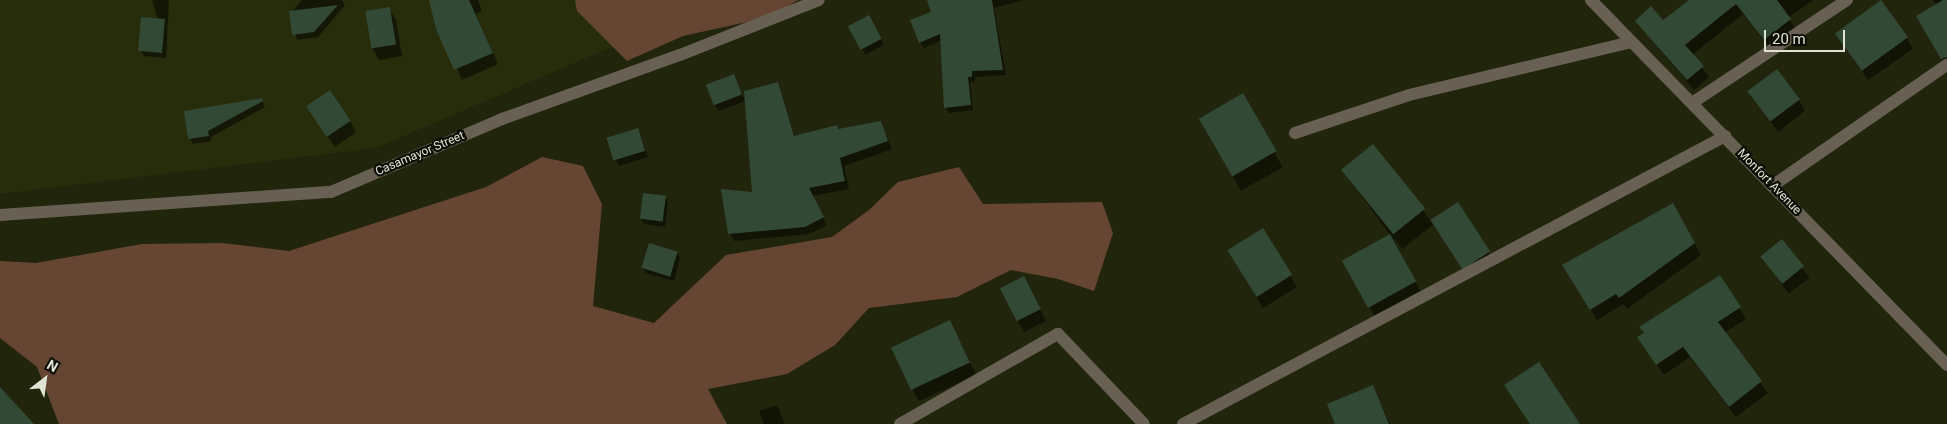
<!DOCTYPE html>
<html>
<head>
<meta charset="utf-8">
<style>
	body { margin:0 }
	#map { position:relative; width:1947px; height:424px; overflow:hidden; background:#21250b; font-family:Roboto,sans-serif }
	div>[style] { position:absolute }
	.built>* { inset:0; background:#272c0a }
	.forest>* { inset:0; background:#664633 }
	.shadow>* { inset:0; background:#0007; transform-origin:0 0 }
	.building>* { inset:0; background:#324936; transform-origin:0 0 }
	.minor>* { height:12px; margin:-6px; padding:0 6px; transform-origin:6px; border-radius:6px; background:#686052 }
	span { translate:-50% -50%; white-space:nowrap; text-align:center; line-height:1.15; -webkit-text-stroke:4.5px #0b0d04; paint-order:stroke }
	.street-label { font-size:12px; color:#e0e4d4 }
	.north { position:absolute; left:20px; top:354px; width:50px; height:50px; -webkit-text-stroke:4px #0b0d04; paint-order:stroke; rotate:30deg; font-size:14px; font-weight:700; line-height:20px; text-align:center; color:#e0e4d4 }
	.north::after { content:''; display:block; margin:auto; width:18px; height:22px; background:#e0e4d4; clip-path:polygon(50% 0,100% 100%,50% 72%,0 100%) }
	.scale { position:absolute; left:1764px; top:30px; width:81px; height:22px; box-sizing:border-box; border:2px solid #e0e4d4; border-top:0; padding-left:6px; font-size:15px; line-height:18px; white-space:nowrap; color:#e0e4d4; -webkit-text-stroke:4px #0b0d04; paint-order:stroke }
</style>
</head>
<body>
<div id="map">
	<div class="built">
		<div style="clip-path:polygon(0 0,734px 0,640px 35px,376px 148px,0 194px)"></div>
	</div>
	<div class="forest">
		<div style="clip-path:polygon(575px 0,798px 0,770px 17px,683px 36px,627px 61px,577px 11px)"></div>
		<div style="clip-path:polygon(542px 157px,583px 166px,602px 204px,593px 306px,654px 323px,726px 255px,832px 237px,869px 210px,898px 182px,959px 167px,983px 204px,1102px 202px,1113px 233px,1094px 291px,1058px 279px,1011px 270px,957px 297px,869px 308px,835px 345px,787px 374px,708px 389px,727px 424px,59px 424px,37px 367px,0 338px,0 261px,36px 263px,142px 244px,222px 243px,289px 251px,486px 187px)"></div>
	</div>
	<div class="shadow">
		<div style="clip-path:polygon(152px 0,169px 0,166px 58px,144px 56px,141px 51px,158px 20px)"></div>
		<div style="clip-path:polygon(302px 0,342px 0,345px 5px,318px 37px,297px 40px,291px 13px)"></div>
		<div style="clip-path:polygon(429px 0,478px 0,482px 11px,476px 14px,498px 64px,462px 80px)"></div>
		<div style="clip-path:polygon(928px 0,1024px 0,994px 8px,1006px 75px,975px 77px,975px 82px,970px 83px,973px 110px,949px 113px,946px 108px,942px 40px,924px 48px,920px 42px,932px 13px)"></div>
		<div style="clip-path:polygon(1691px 0,1814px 0,1788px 17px,1796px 30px,1771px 50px,1743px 14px,1692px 55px,1709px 77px,1694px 90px,1636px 21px,1663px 22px)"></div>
		<div style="clip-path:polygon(1933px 0,1947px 0,1947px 57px,1943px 60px,1918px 16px,1937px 5px)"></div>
		<div style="clip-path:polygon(390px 9px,396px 20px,402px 56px,379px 60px,372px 48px)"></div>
		<div style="left:868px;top:16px;width:33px;height:21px;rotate:61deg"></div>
		<div style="clip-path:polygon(1907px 38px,1913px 49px,1868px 80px,1842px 43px)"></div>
		<div style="clip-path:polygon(734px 76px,745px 101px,719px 111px,715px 105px)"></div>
		<div style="clip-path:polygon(777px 83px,795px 137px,881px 123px,892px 149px,844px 166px,849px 189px,812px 196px,827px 225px,809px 234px,734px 241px,730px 233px,754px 194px)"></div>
		<div style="clip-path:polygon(1749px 92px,1799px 100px,1805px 111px,1778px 132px)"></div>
		<div style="left:1242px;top:94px;width:84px;height:48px;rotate:61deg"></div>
		<div style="clip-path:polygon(261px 99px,265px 107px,211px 137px,211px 141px,193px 144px,190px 138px)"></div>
		<div style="clip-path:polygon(315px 118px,350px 121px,356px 132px,335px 147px)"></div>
		<div style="clip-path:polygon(637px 129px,648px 157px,619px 166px,616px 160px)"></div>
		<div style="clip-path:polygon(1373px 145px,1431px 221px,1458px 204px,1495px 263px,1468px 278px,1434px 224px,1402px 249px,1392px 236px,1421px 292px,1375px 317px,1343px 261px,1390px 235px,1342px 169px)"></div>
		<div style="clip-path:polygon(665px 197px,668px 203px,665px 227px,644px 224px,641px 219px)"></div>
		<div style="clip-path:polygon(1673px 205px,1701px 255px,1627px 309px,1623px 304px,1597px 320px,1570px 276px)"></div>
		<div style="clip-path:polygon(1262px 230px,1297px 287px,1263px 308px,1235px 262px)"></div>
		<div style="left:1782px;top:241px;width:46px;height:26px;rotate:53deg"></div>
		<div style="clip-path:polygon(677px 253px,680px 258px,674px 281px,646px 273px,643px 268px)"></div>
		<div style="clip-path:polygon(1719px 277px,1746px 319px,1724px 333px,1768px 393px,1736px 417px,1690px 357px,1664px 375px,1645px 349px)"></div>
		<div style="clip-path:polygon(1001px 288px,1030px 289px,1046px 321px,1024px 332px)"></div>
		<div style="clip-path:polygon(956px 333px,976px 375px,919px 401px,913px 390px)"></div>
		<div style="clip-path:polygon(1372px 386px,1390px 424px,1336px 424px)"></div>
		<div style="clip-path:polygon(777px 405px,785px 424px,764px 424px,759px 411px)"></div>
	</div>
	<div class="building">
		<div style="clip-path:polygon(429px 0,469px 0,493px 53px,454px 70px,436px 29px)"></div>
		<div style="clip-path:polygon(927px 0,992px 0,1003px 70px,972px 71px,972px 77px,968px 77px,971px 105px,944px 108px,940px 34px,919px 43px,910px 20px,931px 12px)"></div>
		<div style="clip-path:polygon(1689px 0,1777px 0,1791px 19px,1764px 40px,1736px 4px,1685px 45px,1704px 66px,1687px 80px,1635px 21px,1651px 6px,1663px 20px)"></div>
		<div style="left:1881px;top:0;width:46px;height:57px;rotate:54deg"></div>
		<div style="clip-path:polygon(1943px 0,1947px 0,1947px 57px,1941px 59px,1916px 16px)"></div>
		<div style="clip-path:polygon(338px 5px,314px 32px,292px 35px,289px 11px)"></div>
		<div style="left:390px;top:7px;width:38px;height:25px;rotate:81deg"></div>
		<div style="left:869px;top:15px;width:27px;height:24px;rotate:62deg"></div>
		<div style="left:141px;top:17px;width:24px;height:34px;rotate:5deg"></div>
		<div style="left:1777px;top:69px;width:38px;height:37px;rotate:53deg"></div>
		<div style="left:734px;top:74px;width:22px;height:30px;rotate:69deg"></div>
		<div style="clip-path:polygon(778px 82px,794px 136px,837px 125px,838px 129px,881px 121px,888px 141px,840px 158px,845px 181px,809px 188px,824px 217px,805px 227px,728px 234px,721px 189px,752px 192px,744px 91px)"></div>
		<div style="left:330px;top:90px;width:37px;height:29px;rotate:56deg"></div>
		<div style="left:1243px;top:93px;width:67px;height:51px;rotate:60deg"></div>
		<div style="clip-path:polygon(262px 98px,263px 101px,208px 131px,209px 136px,188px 139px,184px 111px)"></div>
		<div style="left:638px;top:128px;width:24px;height:33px;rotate:73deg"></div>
		<div style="left:1373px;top:144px;width:83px;height:41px;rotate:51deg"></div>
		<div style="left:643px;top:193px;width:23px;height:26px;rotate:7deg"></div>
		<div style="left:1458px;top:202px;width:59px;height:33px;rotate:57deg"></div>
		<div style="clip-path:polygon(1673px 203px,1695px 243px,1619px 298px,1616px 294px,1590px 310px,1562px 265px)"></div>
		<div style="left:1263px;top:228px;width:55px;height:42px;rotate:58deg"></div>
		<div style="left:1390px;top:234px;width:54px;height:55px;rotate:61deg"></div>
		<div style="left:1782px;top:239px;width:35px;height:28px;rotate:51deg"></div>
		<div style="left:649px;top:243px;width:30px;height:26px;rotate:17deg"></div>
		<div style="clip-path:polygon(1720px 275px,1741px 307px,1718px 322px,1762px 381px,1729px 407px,1683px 347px,1656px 365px,1637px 337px,1644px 333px,1639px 327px)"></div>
		<div style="left:1024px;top:276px;width:37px;height:27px;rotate:63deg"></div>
		<div style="left:950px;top:320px;width:47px;height:65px;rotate:65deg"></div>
		<div style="clip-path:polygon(1539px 362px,1580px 424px,1530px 424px,1504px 385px)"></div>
		<div style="clip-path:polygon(1373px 385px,1389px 424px,1335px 424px,1327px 404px)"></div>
		<div style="clip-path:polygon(0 387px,34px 424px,0 424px)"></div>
	</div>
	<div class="minor">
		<div style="left:1591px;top:0;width:510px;rotate:45.72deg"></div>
		<div style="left:1692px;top:103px;width:186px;rotate:-33.6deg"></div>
		<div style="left:1295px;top:133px;width:120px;rotate:-18.4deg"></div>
		<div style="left:1409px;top:95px;width:228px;rotate:-13.4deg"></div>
		<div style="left:1772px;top:186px;width:213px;rotate:-34.7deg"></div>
		<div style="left:0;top:215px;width:332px;rotate:-4deg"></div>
		<div style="left:331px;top:192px;width:186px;rotate:-23.1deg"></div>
		<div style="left:502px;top:119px;width:189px;rotate:-19.8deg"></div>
		<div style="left:680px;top:55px;width:149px;rotate:-21.6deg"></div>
		<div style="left:900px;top:424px;width:182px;rotate:-29.7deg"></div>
		<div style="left:1058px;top:334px;width:124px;rotate:46.3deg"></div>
		<div style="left:1183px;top:424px;width:614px;rotate:-27.98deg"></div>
	</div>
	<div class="street-label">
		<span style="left:420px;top:154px;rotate:-23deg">Casamayor Street</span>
		<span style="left:1769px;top:182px;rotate:46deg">Monfort Avenue</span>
	</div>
	<div class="north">N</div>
	<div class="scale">20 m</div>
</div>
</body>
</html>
